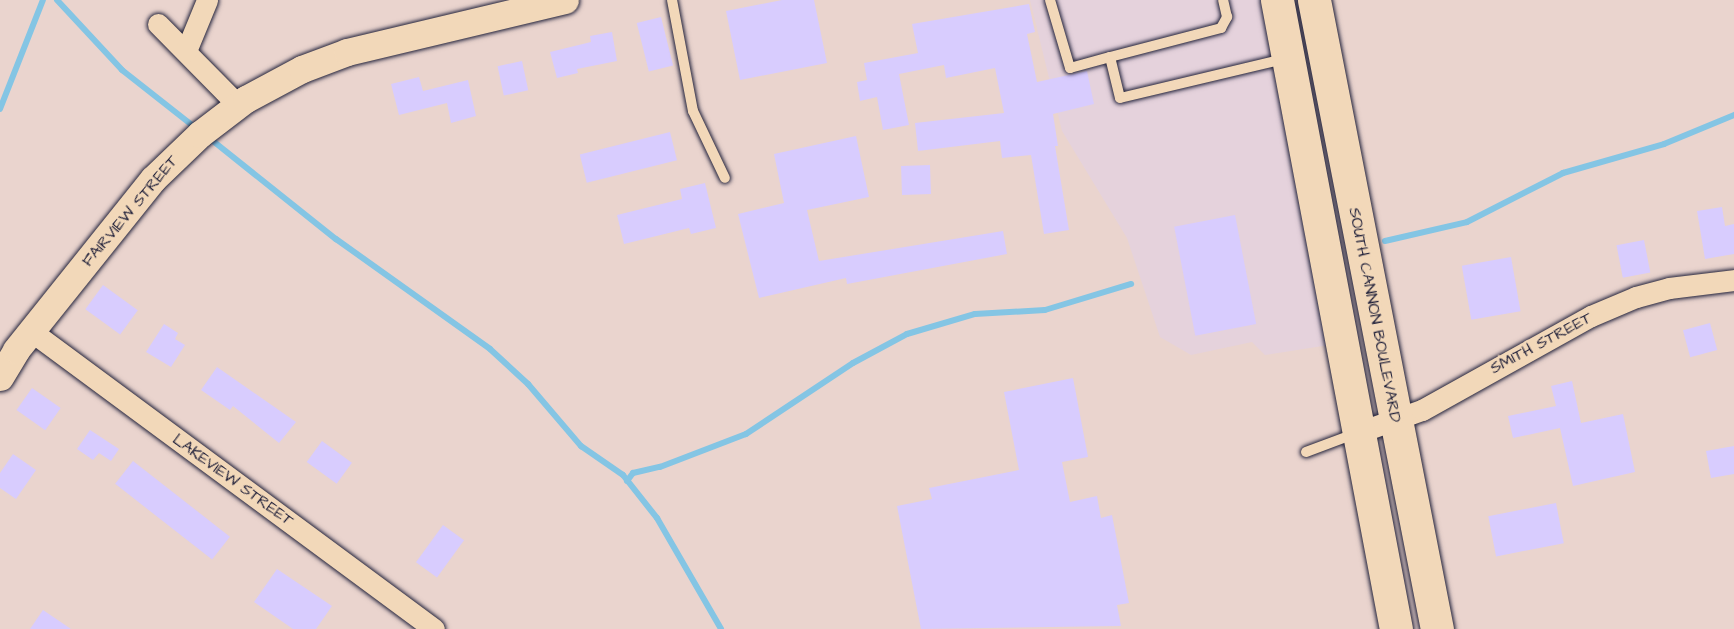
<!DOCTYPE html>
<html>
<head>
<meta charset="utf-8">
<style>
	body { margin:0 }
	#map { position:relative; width:1734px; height:629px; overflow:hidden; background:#ead4ce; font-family:"Architects Daughter",sans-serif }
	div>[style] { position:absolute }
	.built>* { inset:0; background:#e5d2dc }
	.stream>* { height:6px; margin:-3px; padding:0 3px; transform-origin:3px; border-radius:3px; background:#84c5e4 }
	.building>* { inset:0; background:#d8ccfe; transform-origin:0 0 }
	.roads { filter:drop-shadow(0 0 2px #22223b) drop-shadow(0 0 2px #22223b) }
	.service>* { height:10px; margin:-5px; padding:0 5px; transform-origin:5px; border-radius:5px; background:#f2d8b9 }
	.minor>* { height:21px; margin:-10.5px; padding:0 10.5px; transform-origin:10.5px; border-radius:10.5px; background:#f2d8b9 }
	.tertiary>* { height:27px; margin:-13.5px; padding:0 13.5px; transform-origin:13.5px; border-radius:13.5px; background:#f2d8b9 }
	.primary>* { height:33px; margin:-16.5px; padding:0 16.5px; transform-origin:16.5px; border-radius:16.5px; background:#f2d8b9 }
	span { translate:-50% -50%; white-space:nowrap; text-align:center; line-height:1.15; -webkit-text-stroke:5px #f2d8b9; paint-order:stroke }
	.street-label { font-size:16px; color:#22223b }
</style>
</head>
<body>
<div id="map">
	<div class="built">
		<div style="clip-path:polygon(1030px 0,1263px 0,1329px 345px,1265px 355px,1252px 342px,1191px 355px,1160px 337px,1127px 238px,1062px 131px)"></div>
	</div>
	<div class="stream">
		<div style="left:57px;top:0;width:96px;rotate:47.1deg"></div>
		<div style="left:122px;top:70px;width:95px;rotate:38.2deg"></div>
		<div style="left:0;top:109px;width:117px;rotate:-68.5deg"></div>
		<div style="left:208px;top:137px;width:164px;rotate:38.6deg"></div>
		<div style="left:336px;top:239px;width:189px;rotate:35.5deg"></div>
		<div style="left:490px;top:349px;width:52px;rotate:42.6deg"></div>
		<div style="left:528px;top:384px;width:82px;rotate:49.5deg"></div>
		<div style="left:581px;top:446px;width:51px;rotate:34.6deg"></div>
		<div style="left:623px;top:475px;width:55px;rotate:51.7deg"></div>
		<div style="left:657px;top:518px;width:128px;rotate:60deg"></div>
		<div style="left:1385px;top:241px;width:84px;rotate:-13deg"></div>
		<div style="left:1467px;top:222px;width:108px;rotate:-27deg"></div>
		<div style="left:1563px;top:173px;width:105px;rotate:-16deg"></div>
		<div style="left:1664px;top:144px;width:76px;rotate:-22.5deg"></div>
		<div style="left:627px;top:481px;width:10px;rotate:-53deg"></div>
		<div style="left:633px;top:473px;width:28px;rotate:-13deg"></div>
		<div style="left:660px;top:467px;width:92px;rotate:-21deg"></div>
		<div style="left:746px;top:434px;width:128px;rotate:-33.6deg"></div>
		<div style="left:853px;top:363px;width:61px;rotate:-28.2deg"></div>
		<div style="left:907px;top:334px;width:71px;rotate:-16.4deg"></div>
		<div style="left:975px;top:314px;width:70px;rotate:-3.3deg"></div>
		<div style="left:1045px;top:310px;width:90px;rotate:-16.8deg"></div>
	</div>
	<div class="building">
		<div style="clip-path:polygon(782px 0,814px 0,827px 63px,740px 80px,726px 11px)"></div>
		<div style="clip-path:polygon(1029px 4px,1035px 32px,1027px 34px,1037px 82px,1087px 71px,1094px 104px,1053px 114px,1058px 146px,1055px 146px,1069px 230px,1044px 234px,1031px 155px,1002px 158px,1000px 141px,918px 151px,915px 123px,1004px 113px,995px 68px,946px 78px,944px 65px,899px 74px,909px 125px,883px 130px,877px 97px,860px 101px,857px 82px,867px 80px,864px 63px,918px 53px,912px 24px)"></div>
		<div style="left:661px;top:17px;width:50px;height:25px;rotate:76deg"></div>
		<div style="clip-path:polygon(612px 32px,617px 61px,577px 69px,578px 73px,557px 78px,550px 52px,591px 42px,590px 36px)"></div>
		<div style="left:522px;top:61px;width:30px;height:25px;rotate:78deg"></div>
		<div style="clip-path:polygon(419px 77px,423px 91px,468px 80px,476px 116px,451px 123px,447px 103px,399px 115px,391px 84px)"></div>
		<div style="left:670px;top:132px;width:29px;height:93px;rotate:76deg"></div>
		<div style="clip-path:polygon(856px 136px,869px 197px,807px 210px,819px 261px,1003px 231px,1007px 254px,847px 284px,846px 278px,759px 298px,738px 214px,784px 203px,774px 154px)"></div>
		<div style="left:930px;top:165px;width:29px;height:29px;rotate:88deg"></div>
		<div style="clip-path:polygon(705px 183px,716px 228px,691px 234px,689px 228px,624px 244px,617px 215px,682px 199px,680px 189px)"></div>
		<div style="clip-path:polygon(1722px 207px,1725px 226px,1734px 224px,1734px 254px,1705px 259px,1697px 211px)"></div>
		<div style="left:1235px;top:215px;width:111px;height:62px;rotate:79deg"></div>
		<div style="left:1644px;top:240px;width:33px;height:28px;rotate:79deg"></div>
		<div style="left:1511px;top:257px;width:55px;height:50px;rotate:80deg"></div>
		<div style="left:103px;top:285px;width:43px;height:30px;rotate:36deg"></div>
		<div style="left:1710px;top:323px;width:28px;height:28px;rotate:75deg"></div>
		<div style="clip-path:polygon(164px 324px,178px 333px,175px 339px,185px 345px,171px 367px,146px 352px)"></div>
		<div style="clip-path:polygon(217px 367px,296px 422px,279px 443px,233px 406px,230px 410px,201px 390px)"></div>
		<div style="clip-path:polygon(1073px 378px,1088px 457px,1062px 462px,1070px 502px,1097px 496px,1101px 518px,1112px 515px,1129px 603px,1117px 605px,1121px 626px,921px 629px,897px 506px,932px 499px,929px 488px,1019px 470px,1004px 392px)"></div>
		<div style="clip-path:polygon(1572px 381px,1581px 423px,1623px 414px,1635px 472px,1573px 486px,1560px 428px,1513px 438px,1508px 416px,1556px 406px,1551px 386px)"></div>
		<div style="left:32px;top:388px;width:35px;height:27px;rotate:35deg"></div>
		<div style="clip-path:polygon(90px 430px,119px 449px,111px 461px,99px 453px,93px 460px,77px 449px)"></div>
		<div style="left:322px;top:441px;width:37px;height:26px;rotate:36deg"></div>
		<div style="clip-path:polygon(1734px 446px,1734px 474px,1711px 478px,1706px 451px)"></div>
		<div style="clip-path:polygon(13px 454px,36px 470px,16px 499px,0 488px,0 473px)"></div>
		<div style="left:133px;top:461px;width:123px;height:29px;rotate:38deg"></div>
		<div style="left:1556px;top:503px;width:41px;height:69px;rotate:79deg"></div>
		<div style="left:443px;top:525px;width:26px;height:46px;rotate:36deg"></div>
		<div style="clip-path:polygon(277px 569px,332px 606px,316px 629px,293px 629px,254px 602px)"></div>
		<div style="clip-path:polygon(43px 610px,71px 629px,30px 629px)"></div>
	</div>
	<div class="roads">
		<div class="service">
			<div style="left:672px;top:0;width:113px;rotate:79.3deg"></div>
			<div style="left:693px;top:111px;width:74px;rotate:64.5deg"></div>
			<div style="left:1050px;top:0;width:71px;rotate:73.6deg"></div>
			<div style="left:1070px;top:68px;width:41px;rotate:-15.4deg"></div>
			<div style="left:1110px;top:57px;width:42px;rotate:76.3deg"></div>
			<div style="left:1120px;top:98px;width:169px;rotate:-13.4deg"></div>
			<div style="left:1110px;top:57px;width:115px;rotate:-14.6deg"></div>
			<div style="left:1221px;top:28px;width:13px;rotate:-61deg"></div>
			<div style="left:1227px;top:17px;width:17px;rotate:-103deg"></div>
			<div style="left:1306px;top:452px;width:51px;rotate:-20.6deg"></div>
		</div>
		<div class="minor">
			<div style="left:158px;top:24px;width:114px;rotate:45.4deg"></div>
			<div style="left:186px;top:51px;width:55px;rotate:-67.6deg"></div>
			<div style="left:31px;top:331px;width:501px;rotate:36.48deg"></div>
			<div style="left:1357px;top:433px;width:69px;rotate:-19.5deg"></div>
			<div style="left:1422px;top:410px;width:193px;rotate:-29.1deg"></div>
			<div style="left:1591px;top:316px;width:49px;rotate:-22.9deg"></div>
			<div style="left:1636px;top:297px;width:34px;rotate:-15deg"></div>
			<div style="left:1669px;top:288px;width:65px;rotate:-7deg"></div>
		</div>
		<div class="tertiary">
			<div style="left:0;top:377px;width:31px;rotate:-59deg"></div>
			<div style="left:16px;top:350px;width:219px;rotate:-51.3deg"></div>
			<div style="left:153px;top:179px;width:65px;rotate:-43.8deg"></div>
			<div style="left:200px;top:134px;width:58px;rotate:-37.3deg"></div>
			<div style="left:246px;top:99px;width:64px;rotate:-28.2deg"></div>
			<div style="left:302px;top:69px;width:48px;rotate:-20.7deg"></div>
			<div style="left:347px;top:52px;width:224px;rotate:-13.4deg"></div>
		</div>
		<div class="primary">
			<div style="left:1277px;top:0;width:640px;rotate:79.29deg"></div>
			<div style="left:1314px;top:0;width:641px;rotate:78.94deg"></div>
		</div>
	</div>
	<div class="street-label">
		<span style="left:130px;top:211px;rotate:-50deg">FAIRVIEW STREET</span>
		<span style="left:1375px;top:315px;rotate:79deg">SOUTH CANNON BOULEVARD</span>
		<span style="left:1541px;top:343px;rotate:-28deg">SMITH STREET</span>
		<span style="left:233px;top:480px;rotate:36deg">LAKEVIEW STREET</span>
	</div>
</div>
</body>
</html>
